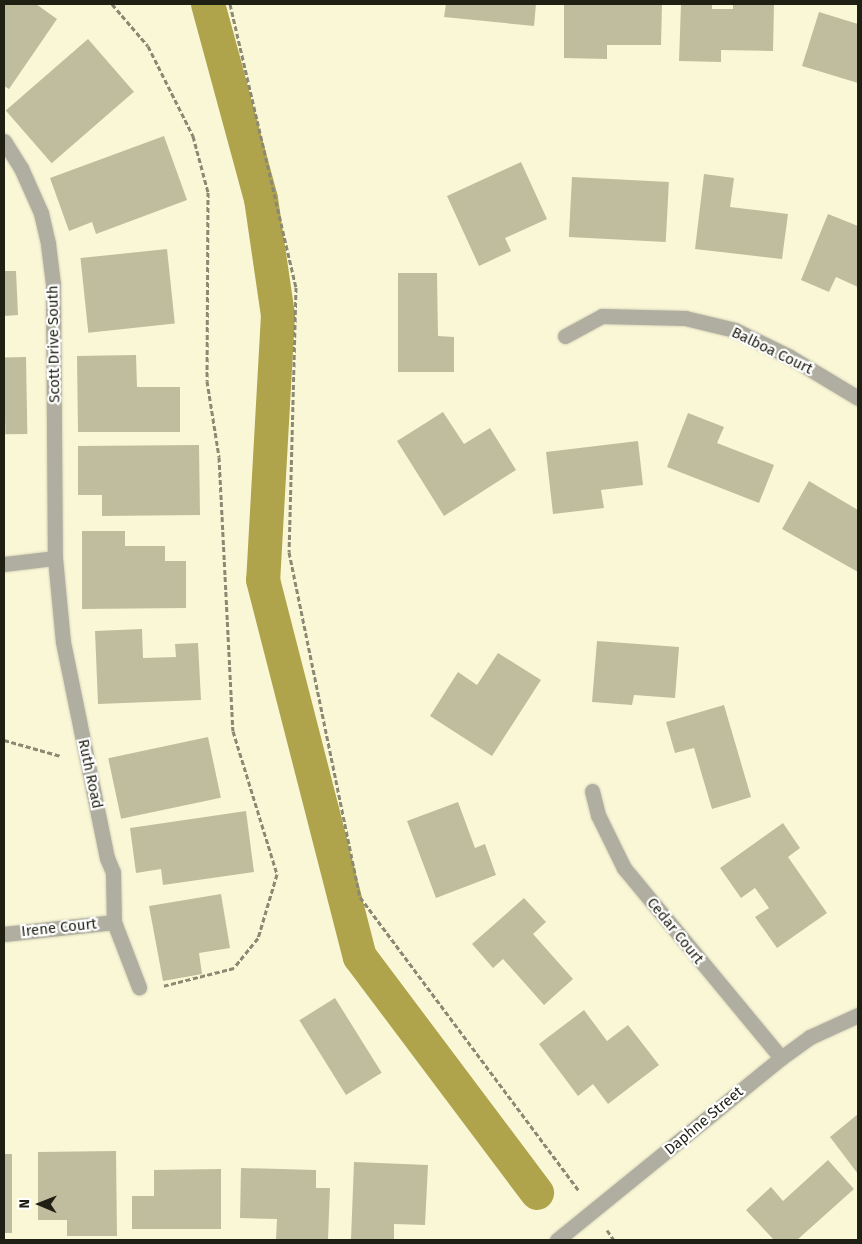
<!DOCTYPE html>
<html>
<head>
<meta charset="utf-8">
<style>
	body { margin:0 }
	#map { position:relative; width:862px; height:1244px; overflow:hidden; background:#faf7d7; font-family:"Fira Sans",sans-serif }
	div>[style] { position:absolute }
	.canal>* { height:34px; margin:-17px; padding:0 17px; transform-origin:17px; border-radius:17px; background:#afa44b }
	.building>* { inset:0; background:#c0bd9e; transform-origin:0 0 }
	.path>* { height:3px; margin-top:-1.5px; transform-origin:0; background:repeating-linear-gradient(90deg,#8b8973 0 5px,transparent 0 7.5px) }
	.roads { filter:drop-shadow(0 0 1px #d7d4b8) drop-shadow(0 0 1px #d7d4b8) }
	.street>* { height:15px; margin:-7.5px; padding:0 7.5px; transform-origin:7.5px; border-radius:7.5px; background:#afaea0 }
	span { translate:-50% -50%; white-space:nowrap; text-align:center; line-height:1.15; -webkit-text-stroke:4.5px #fff; paint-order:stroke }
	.street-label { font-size:15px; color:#201f13 }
	.frame { position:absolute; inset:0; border:5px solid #201f13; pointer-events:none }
	.north { position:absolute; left:15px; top:1179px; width:50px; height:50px; -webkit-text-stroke:4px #fff; paint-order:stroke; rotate:271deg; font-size:14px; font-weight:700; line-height:20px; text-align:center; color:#201f13 }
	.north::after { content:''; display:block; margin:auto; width:18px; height:22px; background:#201f13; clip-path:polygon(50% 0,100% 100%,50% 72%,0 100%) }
</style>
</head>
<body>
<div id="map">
	<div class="canal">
		<div style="left:208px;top:4px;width:202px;rotate:74.8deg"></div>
		<div style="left:261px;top:199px;width:117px;rotate:81.7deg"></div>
		<div style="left:278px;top:315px;width:265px;rotate:93.2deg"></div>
		<div style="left:263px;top:580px;width:389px;rotate:75.6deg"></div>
		<div style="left:360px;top:957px;width:295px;rotate:53.1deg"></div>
	</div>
	<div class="building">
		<div style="clip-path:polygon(4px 4px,36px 4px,57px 19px,9px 89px,4px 86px)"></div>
		<div style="clip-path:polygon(446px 4px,536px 4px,534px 26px,444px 17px)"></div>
		<div style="clip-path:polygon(564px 4px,662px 4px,661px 45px,607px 45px,607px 59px,564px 58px)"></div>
		<div style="clip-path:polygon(681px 4px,712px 4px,712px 9px,733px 9px,733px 4px,774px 4px,773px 51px,721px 50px,721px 62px,679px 61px)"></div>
		<div style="clip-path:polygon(819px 12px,858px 24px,858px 83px,802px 66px)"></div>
		<div style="left:88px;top:39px;width:70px;height:109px;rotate:49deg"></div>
		<div style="clip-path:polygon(164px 136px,187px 200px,96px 234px,92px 222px,69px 231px,50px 178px)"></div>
		<div style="clip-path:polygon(521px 162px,547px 219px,505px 238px,511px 251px,479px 266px,447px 196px)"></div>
		<div style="clip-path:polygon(704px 174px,734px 178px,730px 207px,788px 214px,782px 259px,695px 249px)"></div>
		<div style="left:572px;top:177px;width:97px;height:60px;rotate:3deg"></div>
		<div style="clip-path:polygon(828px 214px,858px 226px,858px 287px,836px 277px,829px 292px,801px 280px)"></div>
		<div style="left:167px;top:249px;width:75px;height:87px;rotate:84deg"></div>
		<div style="clip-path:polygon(4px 271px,16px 271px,18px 315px,4px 316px)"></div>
		<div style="clip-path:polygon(398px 273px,437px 273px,438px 336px,454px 337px,454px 372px,398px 372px)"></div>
		<div style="clip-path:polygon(136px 355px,137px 387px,180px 387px,180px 432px,78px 432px,77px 356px)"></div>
		<div style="left:26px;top:357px;width:77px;height:22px;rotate:89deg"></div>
		<div style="clip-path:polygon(443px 412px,464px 444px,490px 428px,516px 470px,444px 516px,397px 441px)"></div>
		<div style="clip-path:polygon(688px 413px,724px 427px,717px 443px,774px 465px,759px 503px,667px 467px)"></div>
		<div style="clip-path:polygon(638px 441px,643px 485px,601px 490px,604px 508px,553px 514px,546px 452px)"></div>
		<div style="clip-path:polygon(199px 445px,200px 515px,102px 516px,102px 495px,78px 495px,78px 446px)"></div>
		<div style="clip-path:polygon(809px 481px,858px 510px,858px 572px,782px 529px)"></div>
		<div style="clip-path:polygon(82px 531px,125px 531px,125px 546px,165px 546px,165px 561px,186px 561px,186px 608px,82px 609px)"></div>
		<div style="clip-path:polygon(142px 629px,143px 658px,176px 657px,175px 644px,198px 643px,201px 700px,98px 704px,95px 631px)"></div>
		<div style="clip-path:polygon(597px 641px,679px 647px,675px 698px,634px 695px,632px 705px,592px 702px)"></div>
		<div style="clip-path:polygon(498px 653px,541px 680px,492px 756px,430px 716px,458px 672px,477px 685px)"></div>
		<div style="clip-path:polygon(724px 705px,751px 797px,712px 809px,694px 748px,675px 753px,666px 722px)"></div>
		<div style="left:208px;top:737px;width:62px;height:102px;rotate:78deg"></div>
		<div style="clip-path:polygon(458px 802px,475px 848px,485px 844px,496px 875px,436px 898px,407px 821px)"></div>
		<div style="clip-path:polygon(246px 811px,254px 872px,163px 885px,161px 869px,136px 873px,130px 828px)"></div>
		<div style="clip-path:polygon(783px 823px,800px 848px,788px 857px,827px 913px,777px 948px,755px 917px,769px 908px,755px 888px,741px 898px,720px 868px)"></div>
		<div style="clip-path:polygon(221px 894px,230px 948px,199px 953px,202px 974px,163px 981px,149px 906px)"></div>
		<div style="clip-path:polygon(524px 898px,546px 922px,533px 934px,573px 979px,544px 1005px,503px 959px,493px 968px,472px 944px)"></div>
		<div style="left:335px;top:998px;width:88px;height:42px;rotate:58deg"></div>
		<div style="clip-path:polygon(584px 1010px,607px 1041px,628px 1025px,659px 1065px,608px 1104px,593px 1084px,578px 1096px,539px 1044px)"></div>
		<div style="clip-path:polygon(858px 1114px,858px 1174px,830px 1137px)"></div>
		<div style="clip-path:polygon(116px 1151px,117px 1236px,67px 1236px,67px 1220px,38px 1220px,38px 1152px)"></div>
		<div style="left:4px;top:1154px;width:8px;height:79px"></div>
		<div style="clip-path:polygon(828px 1160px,854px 1189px,797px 1240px,774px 1240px,746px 1210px,771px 1187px,783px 1201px)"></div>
		<div style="clip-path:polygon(354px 1162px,428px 1165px,425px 1225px,394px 1224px,394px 1240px,351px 1239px)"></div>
		<div style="clip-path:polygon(241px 1168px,316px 1170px,316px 1188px,330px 1188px,328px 1240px,276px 1239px,277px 1219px,240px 1218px)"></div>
		<div style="clip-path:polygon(221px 1169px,221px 1229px,132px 1229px,132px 1196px,154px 1196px,154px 1170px)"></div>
	</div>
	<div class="path">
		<div style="left:112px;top:4px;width:55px;rotate:49.4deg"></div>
		<div style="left:148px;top:46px;width:101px;rotate:63.4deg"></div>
		<div style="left:193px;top:136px;width:58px;rotate:75deg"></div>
		<div style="left:208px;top:192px;width:189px;rotate:90.3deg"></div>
		<div style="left:207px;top:381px;width:77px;rotate:81deg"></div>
		<div style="left:219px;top:457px;width:274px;rotate:87.1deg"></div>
		<div style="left:233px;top:731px;width:150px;rotate:72.9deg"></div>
		<div style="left:277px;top:874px;width:67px;rotate:106.5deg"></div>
		<div style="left:258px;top:938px;width:38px;rotate:129deg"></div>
		<div style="left:234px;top:968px;width:73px;rotate:165.8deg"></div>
		<div style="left:230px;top:4px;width:291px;rotate:76.9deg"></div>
		<div style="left:296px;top:287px;width:265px;rotate:91.5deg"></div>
		<div style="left:289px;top:552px;width:352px;rotate:78.4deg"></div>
		<div style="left:360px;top:897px;width:367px;rotate:53.3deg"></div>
		<div style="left:4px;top:740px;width:59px;rotate:15.7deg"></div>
		<div style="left:607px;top:1230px;width:12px;rotate:55deg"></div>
	</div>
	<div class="roads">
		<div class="street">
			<div style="left:4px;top:141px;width:32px;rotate:58deg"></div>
			<div style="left:21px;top:168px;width:49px;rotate:66deg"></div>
			<div style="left:41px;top:213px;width:32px;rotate:77deg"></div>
			<div style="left:48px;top:244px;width:40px;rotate:82.9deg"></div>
			<div style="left:53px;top:284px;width:274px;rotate:89.6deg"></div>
			<div style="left:55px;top:558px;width:84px;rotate:84.6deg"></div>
			<div style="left:63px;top:642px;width:220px;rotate:78.5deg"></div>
			<div style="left:107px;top:858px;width:15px;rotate:67deg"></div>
			<div style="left:113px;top:872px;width:50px;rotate:88.9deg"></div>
			<div style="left:114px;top:922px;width:70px;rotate:69deg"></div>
			<div style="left:565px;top:336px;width:42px;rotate:-28.4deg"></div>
			<div style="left:602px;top:316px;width:83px;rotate:1.4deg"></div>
			<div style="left:685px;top:318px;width:51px;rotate:13.5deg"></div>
			<div style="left:735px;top:330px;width:61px;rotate:26.1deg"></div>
			<div style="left:790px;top:357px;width:79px;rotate:31.1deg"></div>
			<div style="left:4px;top:564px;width:51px;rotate:-6.7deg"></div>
			<div style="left:592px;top:791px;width:25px;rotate:76deg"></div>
			<div style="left:598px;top:815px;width:59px;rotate:63.9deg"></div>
			<div style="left:624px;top:868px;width:246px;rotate:50.4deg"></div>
			<div style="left:4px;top:934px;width:111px;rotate:-6.2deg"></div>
			<div style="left:557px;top:1240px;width:289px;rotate:-39.1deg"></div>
			<div style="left:781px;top:1058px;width:36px;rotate:-36deg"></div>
			<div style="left:810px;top:1037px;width:53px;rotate:-24.6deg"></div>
		</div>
	</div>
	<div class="street-label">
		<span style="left:54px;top:344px;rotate:-91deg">Scott Drive South</span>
		<span style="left:772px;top:351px;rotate:26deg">Balboa Court</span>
		<span style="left:90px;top:774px;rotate:78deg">Ruth Road</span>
		<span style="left:59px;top:928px;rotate:-6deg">Irene Court</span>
		<span style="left:675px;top:931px;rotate:51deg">Cedar Court</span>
		<span style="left:704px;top:1121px;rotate:-40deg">Daphne Street</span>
	</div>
	<div class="frame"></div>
	<div class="north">N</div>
</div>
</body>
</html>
